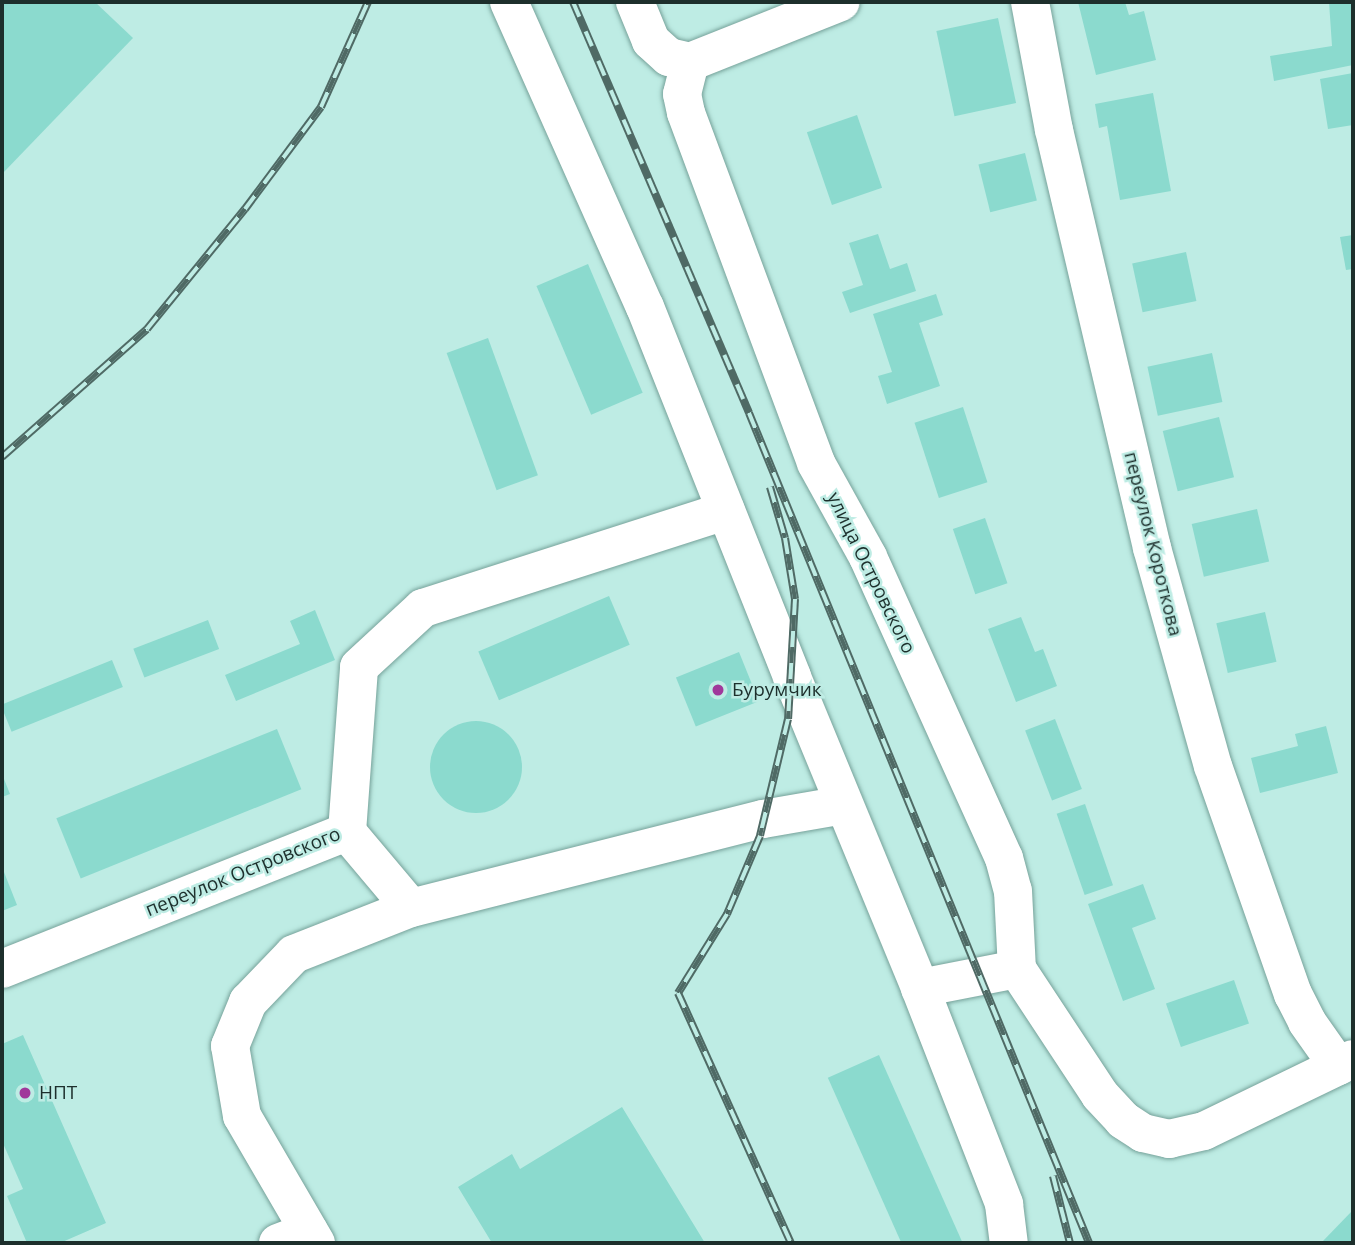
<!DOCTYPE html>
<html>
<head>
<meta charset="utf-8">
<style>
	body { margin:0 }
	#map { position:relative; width:1355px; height:1245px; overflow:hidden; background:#beece4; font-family:"Open Sans",sans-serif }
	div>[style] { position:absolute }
	.building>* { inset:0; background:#8bdace; transform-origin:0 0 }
	.round { border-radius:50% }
	.roads { filter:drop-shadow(0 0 2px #76a29a) drop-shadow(0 0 2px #76a29a) }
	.minor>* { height:38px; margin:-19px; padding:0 19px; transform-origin:19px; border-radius:19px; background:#fff }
	.rail>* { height:8px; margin-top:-4px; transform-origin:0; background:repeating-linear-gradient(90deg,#beece4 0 16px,#4f6a65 0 32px); box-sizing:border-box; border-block:2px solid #4f6a65 }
	.dots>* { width:19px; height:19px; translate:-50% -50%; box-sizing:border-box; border:4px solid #beece4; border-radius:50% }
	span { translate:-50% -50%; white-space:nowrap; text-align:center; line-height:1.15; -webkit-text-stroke:5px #beece4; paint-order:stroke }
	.street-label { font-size:19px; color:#1d2f2c }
	.poi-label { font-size:19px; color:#1d2f2c }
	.left { translate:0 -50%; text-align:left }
	.frame { position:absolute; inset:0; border:4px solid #1d2f2c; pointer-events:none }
</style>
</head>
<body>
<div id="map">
	<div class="building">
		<div style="clip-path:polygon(2px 2px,95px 2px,133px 38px,2px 174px)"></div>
		<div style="clip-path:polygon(1078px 2px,1125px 2px,1129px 15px,1144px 11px,1156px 60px,1096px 75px)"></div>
		<div style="clip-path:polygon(1329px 2px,1353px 2px,1353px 65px,1274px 81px,1270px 56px,1332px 46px)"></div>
		<div style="left:998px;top:18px;width:87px;height:63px;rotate:78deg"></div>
		<div style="clip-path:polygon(1353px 73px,1353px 125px,1328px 129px,1320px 79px)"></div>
		<div style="clip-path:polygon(1153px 93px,1171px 191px,1120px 200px,1107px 126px,1099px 128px,1095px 104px)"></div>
		<div style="left:857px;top:115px;width:77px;height:53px;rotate:71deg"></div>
		<div style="left:1025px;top:153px;width:49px;height:48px;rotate:76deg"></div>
		<div style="clip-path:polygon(878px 234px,890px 269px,907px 263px,916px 291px,850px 313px,842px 292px,863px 285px,849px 243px)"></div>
		<div style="clip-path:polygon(1353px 235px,1353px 269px,1346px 270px,1340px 237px)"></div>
		<div style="left:1186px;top:252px;width:50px;height:55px;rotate:78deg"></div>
		<div style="left:588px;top:264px;width:140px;height:56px;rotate:67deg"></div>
		<div style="clip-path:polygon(936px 294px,943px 315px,919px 323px,940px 386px,887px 404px,878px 376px,892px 372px,873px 314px)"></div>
		<div style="left:488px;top:338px;width:146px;height:44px;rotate:70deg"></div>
		<div style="left:1212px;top:353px;width:50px;height:66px;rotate:78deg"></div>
		<div style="left:963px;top:407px;width:79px;height:51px;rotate:72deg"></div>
		<div style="left:1219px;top:417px;width:62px;height:58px;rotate:76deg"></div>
		<div style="left:1257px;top:509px;width:54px;height:67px;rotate:77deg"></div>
		<div style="left:985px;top:518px;width:69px;height:34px;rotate:71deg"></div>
		<div style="left:609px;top:596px;width:53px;height:142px;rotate:67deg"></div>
		<div style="clip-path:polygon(315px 610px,335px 660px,236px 701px,225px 675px,300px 644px,290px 621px)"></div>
		<div style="left:1265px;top:612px;width:51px;height:50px;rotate:77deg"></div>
		<div style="clip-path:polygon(1021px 617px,1035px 652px,1043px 649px,1057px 686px,1016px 702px,988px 629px)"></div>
		<div style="left:208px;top:620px;width:31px;height:80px;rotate:69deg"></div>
		<div style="left:739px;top:652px;width:53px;height:68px;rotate:68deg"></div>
		<div style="left:112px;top:660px;width:29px;height:120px;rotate:68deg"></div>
		<div style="left:1055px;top:719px;width:75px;height:32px;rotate:69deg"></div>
		<div class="round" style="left:430px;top:721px;width:92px;height:92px"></div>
		<div style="clip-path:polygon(1326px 726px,1338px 773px,1260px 793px,1251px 758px,1298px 746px,1295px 734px)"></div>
		<div style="left:277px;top:729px;width:65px;height:238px;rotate:68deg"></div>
		<div style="clip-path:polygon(2px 774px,10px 794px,2px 797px)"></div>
		<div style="left:1085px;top:804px;width:86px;height:30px;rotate:71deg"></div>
		<div style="clip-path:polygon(2px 867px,17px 905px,2px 911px)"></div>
		<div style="clip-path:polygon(1143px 884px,1156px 919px,1132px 928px,1155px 989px,1123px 1001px,1088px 904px)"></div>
		<div style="left:1234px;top:980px;width:46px;height:72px;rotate:71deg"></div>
		<div style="clip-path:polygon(23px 1035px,106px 1223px,60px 1243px,27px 1243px,7px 1196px,23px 1189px,2px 1141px,2px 1044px)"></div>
		<div style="left:879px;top:1055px;width:206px;height:56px;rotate:66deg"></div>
		<div style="clip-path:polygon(622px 1107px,705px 1243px,492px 1243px,458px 1187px,512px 1154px,520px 1169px)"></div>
		<div style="clip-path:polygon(1353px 1210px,1353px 1243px,1321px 1243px)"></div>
	</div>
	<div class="roads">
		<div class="minor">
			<div style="left:509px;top:2px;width:334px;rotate:66deg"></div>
			<div style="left:645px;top:307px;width:398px;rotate:68.3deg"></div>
			<div style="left:792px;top:677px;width:336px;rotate:67.6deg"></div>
			<div style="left:920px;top:988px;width:99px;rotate:-11.1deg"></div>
			<div style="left:635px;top:2px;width:42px;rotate:67.7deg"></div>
			<div style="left:651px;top:41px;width:24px;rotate:42deg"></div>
			<div style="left:669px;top:57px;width:22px;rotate:13deg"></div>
			<div style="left:1030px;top:2px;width:130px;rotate:79.4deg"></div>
			<div style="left:1054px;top:130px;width:429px;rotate:76.8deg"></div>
			<div style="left:1152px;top:548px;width:226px;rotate:74.4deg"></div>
			<div style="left:1213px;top:766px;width:242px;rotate:70.7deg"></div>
			<div style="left:1293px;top:994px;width:31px;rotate:63deg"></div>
			<div style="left:1307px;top:1022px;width:54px;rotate:54.8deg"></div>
			<div style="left:690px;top:62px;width:33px;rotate:104deg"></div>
			<div style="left:682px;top:94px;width:19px;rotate:78deg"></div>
			<div style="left:686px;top:113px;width:373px;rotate:69.6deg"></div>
			<div style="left:816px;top:463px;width:107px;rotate:61deg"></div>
			<div style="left:868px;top:557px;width:330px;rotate:65.7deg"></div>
			<div style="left:1004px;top:858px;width:34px;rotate:75deg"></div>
			<div style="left:1013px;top:891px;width:78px;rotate:87.1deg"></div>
			<div style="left:1017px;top:969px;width:151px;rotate:56.6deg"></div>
			<div style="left:1100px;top:1095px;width:34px;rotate:47deg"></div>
			<div style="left:1123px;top:1120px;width:24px;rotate:33deg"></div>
			<div style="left:1143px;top:1133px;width:27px;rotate:13deg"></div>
			<div style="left:1169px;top:1139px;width:36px;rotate:-13deg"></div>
			<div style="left:1204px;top:1131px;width:165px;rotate:-25.8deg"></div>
			<div style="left:690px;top:62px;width:162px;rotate:-21.7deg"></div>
			<div style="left:347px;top:832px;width:165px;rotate:-85.8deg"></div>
			<div style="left:359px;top:667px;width:87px;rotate:-42.7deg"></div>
			<div style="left:423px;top:608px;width:318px;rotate:-17.8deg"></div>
			<div style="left:347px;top:832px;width:99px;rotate:49.9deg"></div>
			<div style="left:2px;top:969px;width:371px;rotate:-21.7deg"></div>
			<div style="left:920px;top:988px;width:232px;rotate:68.7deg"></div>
			<div style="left:1004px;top:1204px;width:39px;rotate:83deg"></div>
			<div style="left:278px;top:1243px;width:33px;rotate:-21deg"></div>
			<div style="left:316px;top:1243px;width:147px;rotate:-120.2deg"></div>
			<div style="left:242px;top:1116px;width:71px;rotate:-99.7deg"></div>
			<div style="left:230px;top:1046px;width:48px;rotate:-67.8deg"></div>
			<div style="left:248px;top:1002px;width:66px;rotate:-46.2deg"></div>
			<div style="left:294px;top:954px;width:126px;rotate:-21.5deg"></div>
			<div style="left:411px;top:908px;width:363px;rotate:-14.2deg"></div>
			<div style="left:763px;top:819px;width:82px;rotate:-9.8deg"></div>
		</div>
	</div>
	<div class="rail">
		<div style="left:573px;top:2px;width:447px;rotate:66.8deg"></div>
		<div style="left:749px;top:413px;width:897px;rotate:67.72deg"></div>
		<div style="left:2px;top:457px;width:193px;rotate:-41.4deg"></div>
		<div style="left:147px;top:329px;width:155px;rotate:-50.8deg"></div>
		<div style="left:245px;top:209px;width:127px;rotate:-53.3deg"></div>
		<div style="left:321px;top:107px;width:115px;rotate:-65.9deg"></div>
		<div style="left:770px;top:487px;width:53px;rotate:73.6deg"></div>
		<div style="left:785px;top:538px;width:62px;rotate:80.7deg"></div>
		<div style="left:795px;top:599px;width:120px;rotate:93.3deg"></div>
		<div style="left:788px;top:719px;width:120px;rotate:103.5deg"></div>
		<div style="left:760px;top:836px;width:85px;rotate:112.9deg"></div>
		<div style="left:727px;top:914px;width:93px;rotate:121.8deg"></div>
		<div style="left:678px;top:993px;width:274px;rotate:65.7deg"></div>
		<div style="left:1053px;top:1176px;width:69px;rotate:75.8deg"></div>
	</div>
	<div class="dots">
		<div style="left:718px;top:690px;background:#a0389b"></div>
		<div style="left:25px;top:1093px;background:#a0389b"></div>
	</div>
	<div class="street-label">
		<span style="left:1153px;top:544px;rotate:76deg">переулок Короткова</span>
		<span style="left:871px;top:573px;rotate:64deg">улица Островского</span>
		<span style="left:243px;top:872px;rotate:-22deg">переулок Островского</span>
	</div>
	<div class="poi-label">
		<span class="left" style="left:732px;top:690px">Бурумчик</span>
		<span class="left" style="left:39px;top:1093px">НПТ</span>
	</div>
	<div class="frame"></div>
</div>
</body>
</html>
